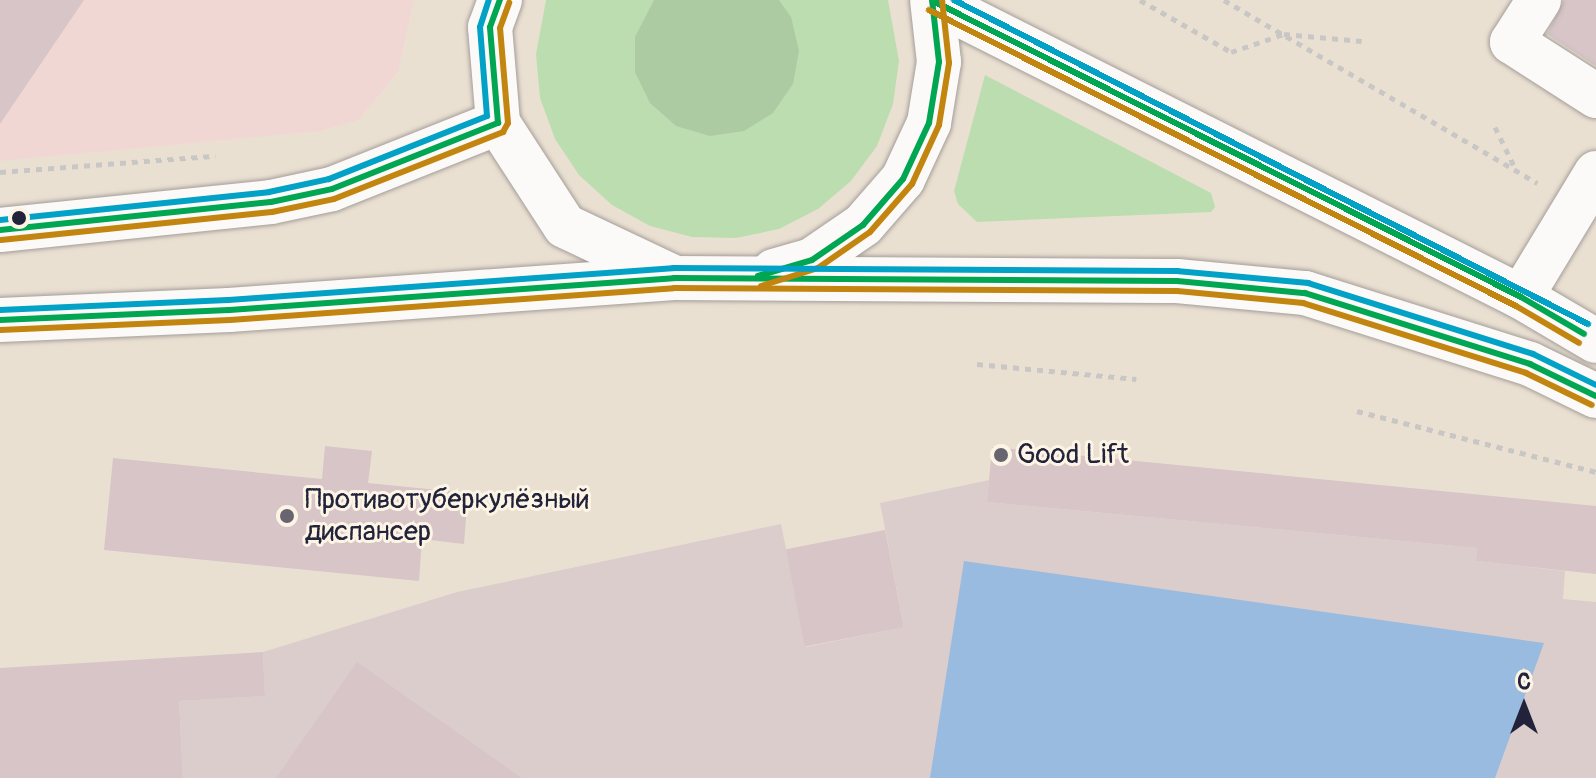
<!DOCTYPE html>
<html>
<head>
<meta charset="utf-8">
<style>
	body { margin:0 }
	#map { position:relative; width:1596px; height:778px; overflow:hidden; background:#eae0d2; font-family:Pangolin,sans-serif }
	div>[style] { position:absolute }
	.built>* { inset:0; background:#f1d7d4 }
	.industrial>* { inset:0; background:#dccdcd }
	.green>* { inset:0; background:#bcddaf }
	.forest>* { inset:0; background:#accba3 }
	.water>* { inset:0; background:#99bbdf }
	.building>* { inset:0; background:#d7c5c8; transform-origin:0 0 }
	.path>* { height:5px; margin-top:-2.5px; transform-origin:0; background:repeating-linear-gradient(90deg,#c9c7c5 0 6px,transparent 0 12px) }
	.roads { filter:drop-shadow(0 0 2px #a49e99) drop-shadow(0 0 2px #a49e99) }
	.minor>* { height:44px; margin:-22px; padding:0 22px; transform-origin:22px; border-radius:22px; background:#fcfaf8 }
	.major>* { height:44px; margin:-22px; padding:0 22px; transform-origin:22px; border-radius:22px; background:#fcfaf8 }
	.bus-1>* { height:6px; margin:-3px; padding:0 3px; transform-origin:3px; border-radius:3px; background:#00a651 }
	.bus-2>* { height:6px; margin:-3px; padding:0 3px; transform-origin:3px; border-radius:3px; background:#c2850f }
	.bus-3>* { height:6px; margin:-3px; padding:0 3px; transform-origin:3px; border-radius:3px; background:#02a2c7 }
	.dots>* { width:22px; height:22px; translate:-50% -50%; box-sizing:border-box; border:4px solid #fcf5e5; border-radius:50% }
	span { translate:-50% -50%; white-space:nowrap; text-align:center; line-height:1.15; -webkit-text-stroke:6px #fcf5e5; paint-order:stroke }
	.poi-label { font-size:28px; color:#22223b }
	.left { translate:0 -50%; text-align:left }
	.north { position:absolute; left:1484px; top:666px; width:80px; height:80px; -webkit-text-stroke:6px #fcf5e5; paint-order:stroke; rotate:0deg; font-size:22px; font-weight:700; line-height:32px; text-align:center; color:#22223b }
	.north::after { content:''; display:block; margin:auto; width:28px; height:36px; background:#22223b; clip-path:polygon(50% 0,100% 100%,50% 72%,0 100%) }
</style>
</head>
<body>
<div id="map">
	<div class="built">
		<div style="clip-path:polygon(0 0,414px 0,398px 72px,359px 120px,320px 131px,0 161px)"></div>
	</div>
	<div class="industrial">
		<div style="clip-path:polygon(989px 480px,987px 502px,1477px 548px,1476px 561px,1565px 571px,1563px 599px,1596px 602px,1596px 778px,183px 778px,179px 701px,265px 696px,263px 652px,457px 592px,781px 524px,806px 647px,904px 627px,880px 503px)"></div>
	</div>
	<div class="green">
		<div style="clip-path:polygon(546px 0,888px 0,899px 61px,893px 104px,877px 146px,851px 181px,818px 209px,779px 229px,736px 238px,692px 237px,650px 226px,612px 205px,579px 175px,555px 139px,540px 98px,536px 54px)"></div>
		<div style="clip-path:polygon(985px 75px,1211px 193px,1215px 207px,1211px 212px,977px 222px,958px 204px,954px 191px)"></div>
	</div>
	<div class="forest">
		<div style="clip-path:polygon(654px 0,779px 0,791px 17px,799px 51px,793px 84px,773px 113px,744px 131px,710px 136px,676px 126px,650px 103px,635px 72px,635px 37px)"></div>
	</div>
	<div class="water">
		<div style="clip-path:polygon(964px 561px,1544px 643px,1495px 778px,930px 778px)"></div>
	</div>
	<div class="building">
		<div style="clip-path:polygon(0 0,84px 0,0 124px)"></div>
		<div style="clip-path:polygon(1564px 0,1596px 0,1596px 66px,1547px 34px)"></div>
		<div style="clip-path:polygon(325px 446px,372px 451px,368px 483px,468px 493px,464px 544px,422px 539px,419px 581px,104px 550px,113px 458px,322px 479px)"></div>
		<div style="clip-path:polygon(992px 447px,1596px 506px,1596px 574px,1476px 561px,1477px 548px,987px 502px)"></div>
		<div style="left:885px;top:530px;width:99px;height:101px;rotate:79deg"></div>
		<div style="clip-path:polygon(263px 652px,265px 696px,179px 701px,183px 778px,0 778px,0 668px)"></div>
		<div style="clip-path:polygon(357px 662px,522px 778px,276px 778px)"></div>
	</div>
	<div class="path">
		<div style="left:1140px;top:0;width:105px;rotate:29.7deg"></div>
		<div style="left:1231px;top:52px;width:56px;rotate:-18.8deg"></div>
		<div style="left:1284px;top:34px;width:78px;rotate:5.1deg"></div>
		<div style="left:1224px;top:0;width:363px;rotate:30.3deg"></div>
		<div style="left:1495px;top:127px;width:48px;rotate:64deg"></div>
		<div style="left:0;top:172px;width:216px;rotate:-4.3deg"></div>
		<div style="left:977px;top:364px;width:160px;rotate:5.4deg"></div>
		<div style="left:1357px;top:411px;width:247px;rotate:14.3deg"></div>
	</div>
	<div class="roads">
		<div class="minor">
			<div style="left:1539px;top:0;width:50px;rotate:122.7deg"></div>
			<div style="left:1512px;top:42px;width:100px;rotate:32.7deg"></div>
			<div style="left:1521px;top:297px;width:145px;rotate:-58.8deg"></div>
		</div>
		<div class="major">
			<div style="left:500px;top:0;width:29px;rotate:110deg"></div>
			<div style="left:490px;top:27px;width:96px;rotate:85.2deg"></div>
			<div style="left:498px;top:123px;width:123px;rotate:57deg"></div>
			<div style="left:565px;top:226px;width:117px;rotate:25.3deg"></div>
			<div style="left:933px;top:1px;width:658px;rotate:26.72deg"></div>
			<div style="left:1521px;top:297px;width:87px;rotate:30.4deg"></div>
			<div style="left:0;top:230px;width:272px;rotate:-5.9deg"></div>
			<div style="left:271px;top:202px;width:62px;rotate:-12deg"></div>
			<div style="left:332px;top:189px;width:179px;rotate:-21.7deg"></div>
			<div style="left:774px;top:271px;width:40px;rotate:-16deg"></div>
			<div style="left:812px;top:260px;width:62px;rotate:-34.5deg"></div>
			<div style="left:863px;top:225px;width:61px;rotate:-49deg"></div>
			<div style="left:903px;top:179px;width:62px;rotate:-65.1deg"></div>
			<div style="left:929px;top:123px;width:62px;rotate:-80.7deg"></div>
			<div style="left:939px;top:62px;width:62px;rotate:-96.4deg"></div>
			<div style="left:0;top:320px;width:229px;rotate:-2.5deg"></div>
			<div style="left:229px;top:310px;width:446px;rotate:-4.1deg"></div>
			<div style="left:674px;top:278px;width:503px;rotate:0.34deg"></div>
			<div style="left:1177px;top:281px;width:129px;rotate:5.4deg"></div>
			<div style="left:1305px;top:293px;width:236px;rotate:17.5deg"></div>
			<div style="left:1530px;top:364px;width:73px;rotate:25.9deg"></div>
		</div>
	</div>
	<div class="bus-1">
		<div style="left:933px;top:1px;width:658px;rotate:26.72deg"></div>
		<div style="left:1521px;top:297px;width:73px;rotate:30.4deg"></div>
		<div style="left:0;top:230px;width:272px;rotate:-5.9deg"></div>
		<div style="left:271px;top:202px;width:62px;rotate:-12deg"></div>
		<div style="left:332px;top:189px;width:179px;rotate:-21.7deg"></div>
		<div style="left:498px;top:123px;width:96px;rotate:-94.8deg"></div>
		<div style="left:490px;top:27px;width:29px;rotate:-70deg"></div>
		<div style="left:758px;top:276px;width:56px;rotate:-16.5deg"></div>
		<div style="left:812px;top:260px;width:62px;rotate:-34.5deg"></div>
		<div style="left:863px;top:225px;width:61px;rotate:-49deg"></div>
		<div style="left:903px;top:179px;width:62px;rotate:-65.1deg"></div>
		<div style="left:929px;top:123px;width:62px;rotate:-80.7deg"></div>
		<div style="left:939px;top:62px;width:62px;rotate:-96.4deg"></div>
		<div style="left:0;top:320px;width:229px;rotate:-2.5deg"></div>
		<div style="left:229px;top:310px;width:446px;rotate:-4.1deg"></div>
		<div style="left:674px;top:278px;width:503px;rotate:0.34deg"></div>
		<div style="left:1177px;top:281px;width:129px;rotate:5.4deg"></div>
		<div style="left:1305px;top:293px;width:236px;rotate:17.5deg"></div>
		<div style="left:1530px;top:364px;width:73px;rotate:25.9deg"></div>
	</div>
	<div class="bus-2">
		<div style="left:929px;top:10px;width:657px;rotate:26.76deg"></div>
		<div style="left:1516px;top:306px;width:73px;rotate:30.4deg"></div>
		<div style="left:1px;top:240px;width:272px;rotate:-5.9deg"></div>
		<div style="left:272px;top:212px;width:63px;rotate:-11.8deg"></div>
		<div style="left:334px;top:199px;width:182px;rotate:-21.6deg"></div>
		<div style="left:503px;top:132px;width:10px;rotate:-61deg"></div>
		<div style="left:508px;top:123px;width:95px;rotate:-94.8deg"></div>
		<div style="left:500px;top:28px;width:27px;rotate:-70deg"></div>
		<div style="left:761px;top:286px;width:60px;rotate:-17.5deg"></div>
		<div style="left:818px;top:268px;width:63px;rotate:-34.7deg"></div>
		<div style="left:870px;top:232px;width:64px;rotate:-48.8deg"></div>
		<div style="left:912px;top:184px;width:65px;rotate:-65.4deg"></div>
		<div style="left:939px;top:125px;width:63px;rotate:-80.8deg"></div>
		<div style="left:949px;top:63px;width:63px;rotate:-96.3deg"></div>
		<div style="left:0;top:330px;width:230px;rotate:-2.5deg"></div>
		<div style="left:230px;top:320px;width:445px;rotate:-4.1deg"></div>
		<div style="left:674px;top:288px;width:503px;rotate:0.34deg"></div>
		<div style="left:1177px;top:291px;width:127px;rotate:5.4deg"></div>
		<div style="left:1303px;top:303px;width:234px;rotate:17.4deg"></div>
		<div style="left:1526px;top:373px;width:73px;rotate:25.9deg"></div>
	</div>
	<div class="bus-3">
		<div style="left:954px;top:0;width:712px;rotate:27.07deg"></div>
		<div style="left:0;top:220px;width:270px;rotate:-5.9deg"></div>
		<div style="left:269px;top:192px;width:61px;rotate:-12.2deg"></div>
		<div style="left:329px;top:179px;width:170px;rotate:-21.7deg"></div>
		<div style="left:487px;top:116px;width:89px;rotate:-94.5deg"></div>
		<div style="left:480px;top:27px;width:28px;rotate:-72deg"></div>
		<div style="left:0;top:310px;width:228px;rotate:-2.5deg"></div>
		<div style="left:228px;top:300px;width:446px;rotate:-4.1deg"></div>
		<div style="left:673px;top:268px;width:504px;rotate:0.34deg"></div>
		<div style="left:1177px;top:271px;width:132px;rotate:5.2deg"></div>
		<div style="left:1308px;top:283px;width:236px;rotate:17.5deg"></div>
		<div style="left:1533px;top:354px;width:70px;rotate:26.2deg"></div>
	</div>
	<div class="dots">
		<div style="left:19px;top:218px;background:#22223b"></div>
		<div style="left:1001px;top:455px;background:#686470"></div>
		<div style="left:287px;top:516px;background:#686470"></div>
	</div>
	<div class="poi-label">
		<span class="left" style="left:1017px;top:455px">Good Lift</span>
		<span class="left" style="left:305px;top:516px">Противотуберкулёзный<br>диспансер</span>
	</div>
	<div class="north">С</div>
</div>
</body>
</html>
